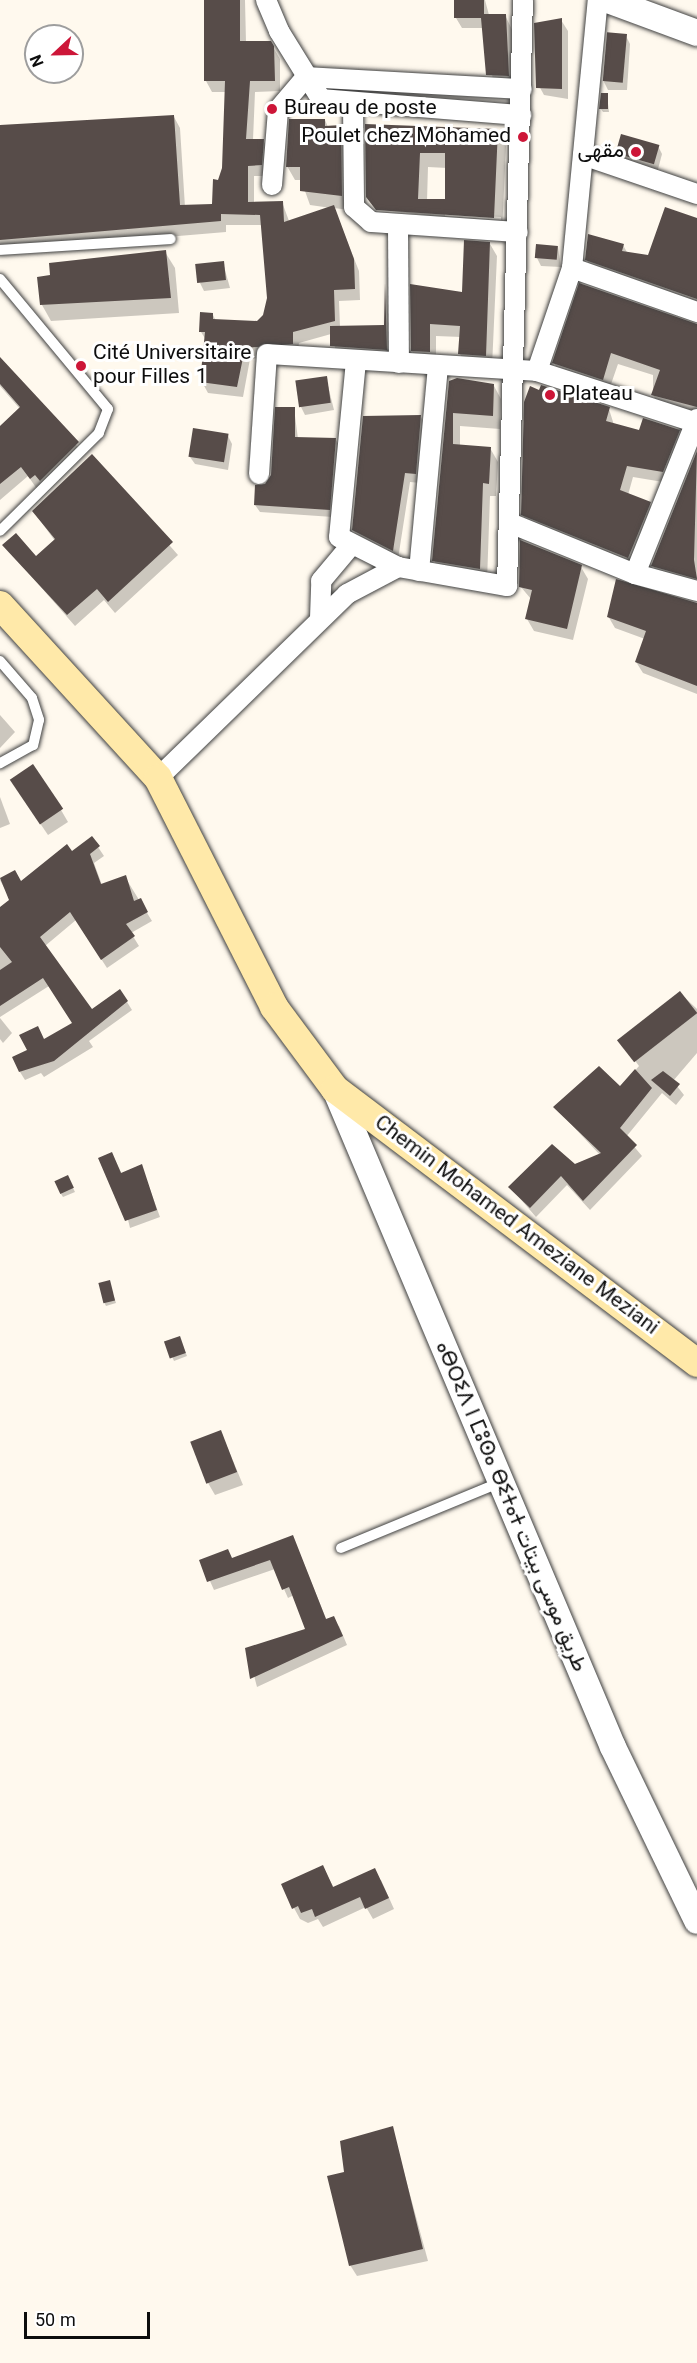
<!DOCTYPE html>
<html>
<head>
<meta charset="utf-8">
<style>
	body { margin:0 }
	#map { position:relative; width:697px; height:2363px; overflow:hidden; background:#fff9ee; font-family:Georgia,Vazirmatn,"Noto Sans Tifinagh",serif }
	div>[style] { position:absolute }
	.shadow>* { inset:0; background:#0003 }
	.building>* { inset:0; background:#574c49; transform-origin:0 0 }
	.roads { filter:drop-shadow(0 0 2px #404040) drop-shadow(0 0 2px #404040) }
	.service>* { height:10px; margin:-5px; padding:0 5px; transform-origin:5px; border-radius:5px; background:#fff }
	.minor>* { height:20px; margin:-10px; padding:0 10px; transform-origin:10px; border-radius:10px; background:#fff }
	.tertiary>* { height:26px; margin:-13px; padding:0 13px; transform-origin:13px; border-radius:13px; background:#fff }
	.secondary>* { height:28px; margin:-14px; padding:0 14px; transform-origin:14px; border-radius:14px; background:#ffe9a9 }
	.dots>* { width:16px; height:16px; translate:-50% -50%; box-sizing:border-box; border:3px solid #fff; border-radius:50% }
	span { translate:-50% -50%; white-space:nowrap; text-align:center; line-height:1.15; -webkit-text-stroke:6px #fff; paint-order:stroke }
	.poi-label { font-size:21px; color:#0d0d0d }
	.left { translate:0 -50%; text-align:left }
	.right { translate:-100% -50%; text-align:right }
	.street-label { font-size:21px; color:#0d0d0d }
	.north { position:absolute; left:24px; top:24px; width:60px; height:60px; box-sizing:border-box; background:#fff; border:2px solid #9e9e9e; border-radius:50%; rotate:248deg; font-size:16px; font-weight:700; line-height:24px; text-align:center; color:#0d0d0d }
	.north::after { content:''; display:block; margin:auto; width:21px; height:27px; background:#cd1638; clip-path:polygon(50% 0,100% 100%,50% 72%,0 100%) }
	.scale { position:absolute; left:24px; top:2312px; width:126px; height:27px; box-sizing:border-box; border:3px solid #0d0d0d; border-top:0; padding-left:8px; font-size:18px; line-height:21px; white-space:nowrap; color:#0d0d0d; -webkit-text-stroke:4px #fff; paint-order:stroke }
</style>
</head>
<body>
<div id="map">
	<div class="shadow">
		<div style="clip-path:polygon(205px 0,245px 0,246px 42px,270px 42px,280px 59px,280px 91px,255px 92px,253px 140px,263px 140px,269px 151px,267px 176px,254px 176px,254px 203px,282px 202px,289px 221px,331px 208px,310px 205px,301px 180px,295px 180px,287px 166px,325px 120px,328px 127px,340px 126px,349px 141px,349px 210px,334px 208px,359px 271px,360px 300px,339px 301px,340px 327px,385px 326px,386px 288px,392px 360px,338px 357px,331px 334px,299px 343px,298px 354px,250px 359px,243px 397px,208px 393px,202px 382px,206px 340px,201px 332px,213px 315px,216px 321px,258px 323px,264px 316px,268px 298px,262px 225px,226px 225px,226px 232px,0 251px,0 126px,174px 117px,180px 128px,185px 207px,213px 205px,223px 168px,226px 92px,212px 92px,206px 81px)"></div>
		<div style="clip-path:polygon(461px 0,485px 0,489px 15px,505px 15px,515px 36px,514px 86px,494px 85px,483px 28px,462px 28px,456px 18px)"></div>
		<div style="clip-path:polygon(561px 20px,568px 31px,568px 99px,544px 95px,538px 84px)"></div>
		<div style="clip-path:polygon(626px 36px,630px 44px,627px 90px,608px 90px,604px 82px)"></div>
		<div style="clip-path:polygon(607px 95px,609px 112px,603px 112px,601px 109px)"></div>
		<div style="clip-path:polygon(evenodd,367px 125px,497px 131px,506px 146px,502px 233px,386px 225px,379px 212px,431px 216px,377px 209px,367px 125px,428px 167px,447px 168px,447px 201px,427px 201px,428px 167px,367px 125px,445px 214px,501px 217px,501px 220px,445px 216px,445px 214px)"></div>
		<div style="clip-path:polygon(658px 146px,662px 154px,657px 173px,622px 161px,617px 153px)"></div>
		<div style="clip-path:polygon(697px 220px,697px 308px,593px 271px,586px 259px,623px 245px,628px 254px,649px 257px)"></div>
		<div style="clip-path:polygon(490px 244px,497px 256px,492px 367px,467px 366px,460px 354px,461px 337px,436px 336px,436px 364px,419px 363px,412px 351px,412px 286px,463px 294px)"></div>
		<div style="clip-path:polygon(558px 247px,561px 267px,541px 266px,537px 258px)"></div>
		<div style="clip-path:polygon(165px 252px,175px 268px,179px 313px,51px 321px,42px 305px,39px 278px)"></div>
		<div style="clip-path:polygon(223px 263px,230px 288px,204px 291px,200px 283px)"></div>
		<div style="clip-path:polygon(697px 324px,697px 416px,659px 406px,653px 395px,653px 375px,618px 364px,609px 390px,560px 374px,554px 363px)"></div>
		<div style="clip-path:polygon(0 359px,84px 454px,37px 489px,28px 476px,0 500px,0 426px,20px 409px,0 386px)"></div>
		<div style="clip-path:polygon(326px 378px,334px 410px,305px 415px,301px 407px)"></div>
		<div style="clip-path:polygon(450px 383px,494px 386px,501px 399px,500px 429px,460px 426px,460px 446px,490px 448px,498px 462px,496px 496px,490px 496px,487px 582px,441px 574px,434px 560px)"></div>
		<div style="clip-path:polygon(294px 408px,298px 439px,336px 440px,340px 447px,333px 517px,260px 512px,255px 505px,272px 476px)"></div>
		<div style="clip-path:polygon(609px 409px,614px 425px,640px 432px,679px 431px,685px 443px,669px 483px,633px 477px,628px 495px,650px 504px,656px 515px,635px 569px,529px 526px,522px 514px)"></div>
		<div style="clip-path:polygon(421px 417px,426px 426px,421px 483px,410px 482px,398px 559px,359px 540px,353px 530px)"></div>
		<div style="clip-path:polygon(228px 436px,232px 444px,228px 470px,195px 464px,190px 457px)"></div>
		<div style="clip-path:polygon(697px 453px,697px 587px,659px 577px,653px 566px)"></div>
		<div style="clip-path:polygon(91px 456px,178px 555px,115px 613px,104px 600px,75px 626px,4px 545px,36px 558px,55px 541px,34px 512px)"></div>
		<div style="clip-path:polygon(581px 567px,588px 579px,573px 640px,534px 631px,527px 619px,531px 599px,520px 586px)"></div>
		<div style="clip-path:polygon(697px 603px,697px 694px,643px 673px,636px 662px,645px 639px,615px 628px,608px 616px)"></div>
		<div style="clip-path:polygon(0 715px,15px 732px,0 748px)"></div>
		<div style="clip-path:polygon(18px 791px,61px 810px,68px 822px,48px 835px)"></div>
		<div style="clip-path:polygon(0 797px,10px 824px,0 828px)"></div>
		<div style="clip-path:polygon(98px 847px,104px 856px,94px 863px,102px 885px,125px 877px,152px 921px,131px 933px,139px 946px,107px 968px,76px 920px,45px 946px,92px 1011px,127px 1002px,132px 1010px,89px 1041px,93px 1047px,44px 1077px,41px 1073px,25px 1080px,20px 1072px,44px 1041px,73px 1023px,49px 986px,0 1017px,0 909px,11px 901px,0 880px,15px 872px,21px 883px,71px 853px)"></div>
		<div style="clip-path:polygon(680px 993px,697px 1009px,697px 1053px,673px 1081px,684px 1095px,676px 1105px,662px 1093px,626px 1137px,642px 1156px,590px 1210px,567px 1185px,536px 1217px,510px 1187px,600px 1155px,555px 1107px,620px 1088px,639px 1066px,627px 1050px,633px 1040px)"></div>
		<div style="clip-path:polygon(0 1018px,12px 1033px,3px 1043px,0 1039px)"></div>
		<div style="clip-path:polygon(112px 1154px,122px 1174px,141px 1165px,160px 1217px,130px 1228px)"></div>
		<div style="clip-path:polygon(69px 1180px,75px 1192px,63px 1197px,61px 1194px)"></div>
		<div style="clip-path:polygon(109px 1282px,116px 1303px,106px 1306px,104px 1302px)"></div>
		<div style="clip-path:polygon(181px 1341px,187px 1356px,174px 1361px,166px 1343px)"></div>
		<div style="clip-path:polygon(221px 1432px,243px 1485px,215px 1495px,208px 1483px)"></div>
		<div style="clip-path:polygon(293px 1537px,327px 1621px,339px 1626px,347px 1645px,257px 1687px,247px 1649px,307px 1630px,294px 1595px,288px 1598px,275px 1569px,214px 1590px,201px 1561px,232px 1560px)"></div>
		<div style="clip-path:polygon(323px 1867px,334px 1888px,381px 1880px,394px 1909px,373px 1919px,366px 1907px,323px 1927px,318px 1919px,308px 1923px,300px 1919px,294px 1908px)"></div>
		<div style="clip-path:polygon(392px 2128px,428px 2261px,357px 2276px,350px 2265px,346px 2173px)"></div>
	</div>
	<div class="building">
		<div style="clip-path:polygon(204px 0,240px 0,240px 41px,271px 41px,274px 46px,275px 81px,250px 81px,246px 139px,264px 139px,262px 165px,248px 166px,248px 202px,283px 201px,284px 222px,334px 205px,354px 259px,355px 289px,334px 290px,335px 321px,293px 332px,293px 344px,245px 348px,237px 387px,200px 382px,205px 332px,199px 332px,200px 312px,213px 313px,213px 319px,257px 321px,263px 315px,267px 298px,260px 215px,221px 214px,221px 221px,0 240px,0 125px,174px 115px,180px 205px,212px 204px,213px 179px,218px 180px,222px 168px,225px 81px,204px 81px)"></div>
		<div style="clip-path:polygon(454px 0,484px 0,484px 14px,506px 14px,509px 76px,486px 75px,481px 18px,454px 18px)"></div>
		<div style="clip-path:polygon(562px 18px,562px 89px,536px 88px,534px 23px)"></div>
		<div style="left:627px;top:34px;width:49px;height:20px;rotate:95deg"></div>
		<div style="clip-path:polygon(601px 93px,608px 93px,608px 109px,599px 109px)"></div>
		<div style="clip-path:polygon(289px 119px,325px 119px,325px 126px,341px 125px,342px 196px,300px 191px,300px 167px,286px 167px)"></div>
		<div style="clip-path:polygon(evenodd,365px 124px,498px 129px,494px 218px,376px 210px,366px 197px,365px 124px,420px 153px,445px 153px,445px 199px,418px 199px,420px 153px)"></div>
		<div style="left:621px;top:134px;width:40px;height:20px;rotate:16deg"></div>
		<div style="clip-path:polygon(665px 207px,697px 218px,697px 299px,585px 260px,588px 234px,624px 244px,622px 251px,648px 255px)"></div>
		<div style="clip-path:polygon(464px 240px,490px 242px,486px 356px,458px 354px,460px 326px,430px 324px,430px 352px,411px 351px,410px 284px,462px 292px)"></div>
		<div style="left:536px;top:244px;width:22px;height:14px;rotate:5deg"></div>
		<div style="clip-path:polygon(166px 250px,171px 298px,40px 305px,37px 277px,50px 275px,49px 263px)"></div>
		<div style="left:224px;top:261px;width:19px;height:29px;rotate:84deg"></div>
		<div style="clip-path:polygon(385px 283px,387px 350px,330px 346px,330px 326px,384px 325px)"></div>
		<div style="clip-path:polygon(579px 283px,697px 324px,697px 407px,651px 395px,660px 370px,611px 353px,603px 380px,552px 363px)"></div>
		<div style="clip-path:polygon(0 357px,79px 442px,40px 481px,35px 475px,30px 479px,21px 467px,0 484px,0 426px,20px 407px,0 384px)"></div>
		<div style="left:327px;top:376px;width:27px;height:32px;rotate:82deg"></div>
		<div style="clip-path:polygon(457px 378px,494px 384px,493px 416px,453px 413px,453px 444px,491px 447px,489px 484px,483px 483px,480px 569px,432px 561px,449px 381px)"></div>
		<div style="clip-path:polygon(541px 385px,610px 407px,606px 421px,639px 430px,643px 418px,680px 430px,663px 472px,627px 466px,620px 490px,651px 502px,628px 558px,521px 515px,524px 402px,530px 386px,539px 390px)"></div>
		<div style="clip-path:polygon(275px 407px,295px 407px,295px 437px,336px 438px,330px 510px,254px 505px,255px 485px,265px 484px,271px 475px)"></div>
		<div style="clip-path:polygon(421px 415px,416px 474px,405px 473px,393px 551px,352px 530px,363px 416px)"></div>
		<div style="left:193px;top:428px;width:36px;height:29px;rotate:9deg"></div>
		<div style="clip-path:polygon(697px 451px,694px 560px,697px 579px,651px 566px)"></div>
		<div style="clip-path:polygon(92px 454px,173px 542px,108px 602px,97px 589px,67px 615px,2px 545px,16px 533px,36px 556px,55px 539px,32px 511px)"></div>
		<div style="clip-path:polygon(520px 540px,582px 565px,567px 629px,525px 619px,532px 590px,519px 587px)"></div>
		<div style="clip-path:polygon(616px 579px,697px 603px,697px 686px,635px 662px,646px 631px,607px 617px)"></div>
		<div style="left:33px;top:764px;width:54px;height:28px;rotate:56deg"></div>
		<div style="clip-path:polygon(92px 836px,100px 846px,90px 854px,101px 884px,126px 875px,134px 901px,141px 898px,148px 912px,126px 924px,135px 936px,101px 960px,70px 912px,40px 937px,92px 1009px,120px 989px,128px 1001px,54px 1061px,19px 1072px,12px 1057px,27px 1050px,19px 1035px,38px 1026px,44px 1039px,72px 1023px,43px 978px,0 1006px,0 970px,12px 962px,0 947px,0 907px,9px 900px,0 878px,15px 870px,21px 881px,67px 844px,72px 851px)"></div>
		<div style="left:680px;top:991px;width:28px;height:80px;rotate:52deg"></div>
		<div style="clip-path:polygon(599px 1066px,620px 1086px,635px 1069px,652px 1088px,620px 1128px,637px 1145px,583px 1201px,561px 1176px,530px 1208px,508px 1187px,552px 1144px,575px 1164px,601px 1153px,553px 1107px)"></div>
		<div style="clip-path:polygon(663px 1071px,680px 1084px,670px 1096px,651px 1080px)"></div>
		<div style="clip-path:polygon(112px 1152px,121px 1173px,142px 1164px,157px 1210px,125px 1221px,98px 1158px)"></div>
		<div style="left:68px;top:1175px;width:14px;height:15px;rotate:65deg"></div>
		<div style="left:110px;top:1280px;width:21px;height:12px;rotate:76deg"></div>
		<div style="left:180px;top:1336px;width:18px;height:17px;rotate:71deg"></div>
		<div style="left:221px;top:1430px;width:45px;height:33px;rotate:69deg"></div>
		<div style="clip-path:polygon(293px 1535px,326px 1619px,334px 1616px,343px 1636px,250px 1679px,245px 1648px,305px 1629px,289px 1587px,282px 1590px,270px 1560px,207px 1582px,199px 1560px,228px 1549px,232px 1558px)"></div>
		<div style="clip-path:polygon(323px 1865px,333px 1887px,375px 1868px,389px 1898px,365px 1909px,360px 1897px,315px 1917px,312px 1909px,301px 1913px,298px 1906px,292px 1909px,281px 1884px)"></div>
		<div style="clip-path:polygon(393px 2126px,423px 2249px,349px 2266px,327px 2176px,344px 2172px,340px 2141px)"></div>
	</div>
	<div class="roads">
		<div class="service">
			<div style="left:0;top:250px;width:171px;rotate:-3.7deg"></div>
			<div style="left:0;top:279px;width:169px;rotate:50.3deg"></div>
			<div style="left:108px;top:409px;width:26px;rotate:111deg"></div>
			<div style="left:99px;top:433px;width:139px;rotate:135.3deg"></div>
			<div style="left:0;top:661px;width:49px;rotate:49.1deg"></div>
			<div style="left:32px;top:698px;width:23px;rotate:72deg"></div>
			<div style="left:39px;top:720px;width:26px;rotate:103deg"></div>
			<div style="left:33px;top:745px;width:38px;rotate:151deg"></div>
			<div style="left:341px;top:1548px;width:171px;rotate:-22.4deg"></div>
		</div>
		<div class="minor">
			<div style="left:266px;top:0;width:34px;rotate:67deg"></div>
			<div style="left:279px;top:31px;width:80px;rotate:58.3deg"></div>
			<div style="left:321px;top:99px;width:201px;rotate:4.6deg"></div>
			<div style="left:353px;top:105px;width:102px;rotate:89.4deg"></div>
			<div style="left:354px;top:207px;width:23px;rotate:41deg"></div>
			<div style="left:371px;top:222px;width:147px;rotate:3.9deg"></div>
			<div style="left:583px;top:155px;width:120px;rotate:18.9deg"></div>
			<div style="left:272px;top:185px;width:75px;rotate:-85.4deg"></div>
			<div style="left:278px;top:110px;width:43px;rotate:-49.7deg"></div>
			<div style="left:306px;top:77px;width:216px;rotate:3.2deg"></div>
			<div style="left:398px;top:227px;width:136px;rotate:89.6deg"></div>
			<div style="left:572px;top:268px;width:133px;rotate:19.4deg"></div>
			<div style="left:356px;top:361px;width:177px;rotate:95.5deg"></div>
			<div style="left:339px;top:537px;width:66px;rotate:27deg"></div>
			<div style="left:537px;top:371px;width:109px;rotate:-71.2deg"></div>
			<div style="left:572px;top:268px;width:269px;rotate:-84.5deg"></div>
			<div style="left:259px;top:474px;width:120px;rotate:-86.2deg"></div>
			<div style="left:267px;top:354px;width:271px;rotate:3.6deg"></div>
			<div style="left:537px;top:371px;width:168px;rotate:18deg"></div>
			<div style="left:510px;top:523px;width:135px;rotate:22.2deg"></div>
			<div style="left:635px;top:574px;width:64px;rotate:15.3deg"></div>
			<div style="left:419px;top:571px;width:206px;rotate:-84.7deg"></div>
			<div style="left:635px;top:574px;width:167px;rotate:-68.2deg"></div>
			<div style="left:320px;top:618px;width:37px;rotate:-88deg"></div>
			<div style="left:321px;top:581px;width:48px;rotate:-50deg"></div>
			<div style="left:158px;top:778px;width:264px;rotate:-44.2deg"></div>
			<div style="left:347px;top:594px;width:58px;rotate:-27.9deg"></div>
			<div style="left:398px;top:567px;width:111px;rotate:9.9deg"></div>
			<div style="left:507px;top:586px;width:586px;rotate:-88.44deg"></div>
		</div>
		<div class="tertiary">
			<div style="left:608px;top:0;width:95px;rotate:20.3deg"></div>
			<div style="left:335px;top:1089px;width:714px;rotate:67.1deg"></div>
			<div style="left:613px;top:1747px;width:193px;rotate:64.2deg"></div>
		</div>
		<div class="secondary">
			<div style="left:0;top:605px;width:234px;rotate:47.6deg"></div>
			<div style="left:158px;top:778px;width:257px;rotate:63.1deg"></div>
			<div style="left:274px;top:1007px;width:102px;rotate:53.4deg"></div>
			<div style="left:335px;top:1089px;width:454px;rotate:37.1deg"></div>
		</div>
	</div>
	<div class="dots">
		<div style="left:272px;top:109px;background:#cd1638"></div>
		<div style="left:523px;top:137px;background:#cd1638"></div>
		<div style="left:636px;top:152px;background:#cd1638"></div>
		<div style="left:81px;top:366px;background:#cd1638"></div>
		<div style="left:550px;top:395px;background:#cd1638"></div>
	</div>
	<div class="poi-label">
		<span class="left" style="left:284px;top:109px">Bureau de poste</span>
		<span class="right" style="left:511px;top:137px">Poulet chez Mohamed</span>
		<span class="right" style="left:624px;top:152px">مقهى</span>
		<span class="left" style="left:93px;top:366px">Cité Universitaire<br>pour Filles 1</span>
		<span class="left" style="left:562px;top:395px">Plateau</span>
	</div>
	<div class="street-label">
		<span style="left:516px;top:1226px;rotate:37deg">Chemin Mohamed Ameziane Meziani</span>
		<span style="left:510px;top:1507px;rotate:67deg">ⴰⴱⵔⵉⴷ ⵏ ⵎⵓⵙⴰ ⴱⵉⵜⴰⵜ طريق موسى بيتات</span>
	</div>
	<div class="north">N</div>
	<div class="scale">50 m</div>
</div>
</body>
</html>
